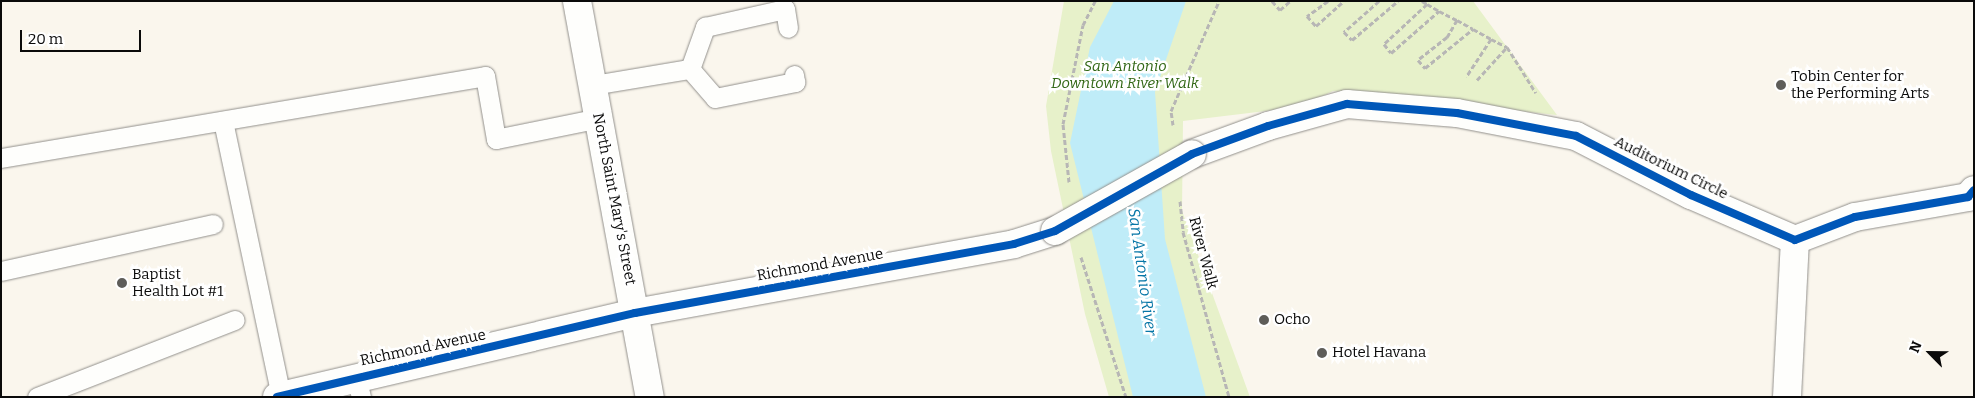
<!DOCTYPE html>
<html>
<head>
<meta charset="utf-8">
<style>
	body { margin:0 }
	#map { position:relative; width:1975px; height:398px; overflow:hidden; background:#faf6ed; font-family:Bitter,serif }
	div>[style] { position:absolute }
	.green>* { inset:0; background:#e7f1ca }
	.water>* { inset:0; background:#bfecf8 }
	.path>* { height:3px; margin-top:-1.5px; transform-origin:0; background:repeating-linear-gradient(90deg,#b7b6b5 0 5px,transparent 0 7.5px) }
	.roads { filter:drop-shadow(0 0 1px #92908c) drop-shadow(0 0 1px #92908c) }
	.service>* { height:19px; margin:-9.5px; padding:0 9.5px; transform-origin:9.5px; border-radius:9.5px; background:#fefefc }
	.minor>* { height:28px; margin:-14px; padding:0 14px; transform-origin:14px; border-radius:14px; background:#fefefc }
	.tertiary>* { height:28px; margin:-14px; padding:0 14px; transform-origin:14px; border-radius:14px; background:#fefefc }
	.bridges { filter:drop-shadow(0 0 1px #92908c) drop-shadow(0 0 1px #92908c) }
	.minor-bridge>* { height:28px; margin:-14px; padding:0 14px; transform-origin:14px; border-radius:14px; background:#fefefc }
	.cycleway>* { height:8px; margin:-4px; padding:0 4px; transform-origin:4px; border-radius:4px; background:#0057b8 }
	.dots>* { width:14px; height:14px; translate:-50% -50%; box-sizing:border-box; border:2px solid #fff; border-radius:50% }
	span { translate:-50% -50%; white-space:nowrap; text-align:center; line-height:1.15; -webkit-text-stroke:5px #fff; paint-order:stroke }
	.park-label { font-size:15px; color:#316715; font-style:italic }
	.poi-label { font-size:15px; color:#0a0a0a }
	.left { translate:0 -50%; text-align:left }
	.street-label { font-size:15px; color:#0a0a0a }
	.water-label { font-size:16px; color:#0877a7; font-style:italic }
	.frame { position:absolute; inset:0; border:2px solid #0a0a0a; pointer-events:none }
	.north { position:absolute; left:1905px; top:328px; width:50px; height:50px; -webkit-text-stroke:4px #fff; paint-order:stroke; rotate:293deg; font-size:14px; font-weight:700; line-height:20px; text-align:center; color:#0a0a0a }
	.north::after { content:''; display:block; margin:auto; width:18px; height:22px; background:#0a0a0a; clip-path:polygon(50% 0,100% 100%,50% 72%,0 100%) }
	.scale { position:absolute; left:20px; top:30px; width:121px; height:22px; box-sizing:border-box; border:2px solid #0a0a0a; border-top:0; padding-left:6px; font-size:15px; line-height:18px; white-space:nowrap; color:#0a0a0a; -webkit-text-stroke:4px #fff; paint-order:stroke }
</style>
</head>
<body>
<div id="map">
	<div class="green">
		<div style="clip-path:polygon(1064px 1px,1473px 1px,1557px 115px,1333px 91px,1300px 107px,1183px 121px,1182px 211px,1250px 397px,1109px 397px,1085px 314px,1051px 151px,1046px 106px)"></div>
	</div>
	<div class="water">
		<div style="clip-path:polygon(1114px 1px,1186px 1px,1155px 92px,1165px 239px,1206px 397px,1133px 397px,1070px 143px,1090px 47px)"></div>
	</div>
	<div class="path">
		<div style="left:1272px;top:1px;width:12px;rotate:48deg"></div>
		<div style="left:1280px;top:10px;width:13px;rotate:-42deg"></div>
		<div style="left:1328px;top:1px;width:26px;rotate:144deg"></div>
		<div style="left:1307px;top:16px;width:13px;rotate:48deg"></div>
		<div style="left:1316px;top:26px;width:38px;rotate:-42deg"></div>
		<div style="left:1379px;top:1px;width:47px;rotate:138.5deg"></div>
		<div style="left:1344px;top:32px;width:11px;rotate:45deg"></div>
		<div style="left:1352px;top:40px;width:60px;rotate:-40.3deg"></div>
		<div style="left:1422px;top:1px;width:6px;rotate:31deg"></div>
		<div style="left:1427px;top:4px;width:59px;rotate:137.1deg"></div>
		<div style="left:1384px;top:44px;width:11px;rotate:52deg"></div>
		<div style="left:1391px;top:53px;width:64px;rotate:-41.2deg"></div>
		<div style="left:1439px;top:11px;width:20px;rotate:27deg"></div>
		<div style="left:1457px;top:20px;width:20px;rotate:120deg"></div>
		<div style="left:1447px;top:37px;width:37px;rotate:142deg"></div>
		<div style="left:1418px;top:60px;width:11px;rotate:49deg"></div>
		<div style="left:1425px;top:68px;width:62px;rotate:-39.1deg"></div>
		<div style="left:1473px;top:29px;width:21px;rotate:29deg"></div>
		<div style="left:1491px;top:39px;width:45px;rotate:123.3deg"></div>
		<div style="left:1427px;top:4px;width:14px;rotate:30deg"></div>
		<div style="left:1457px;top:20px;width:18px;rotate:29deg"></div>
		<div style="left:1491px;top:39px;width:18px;rotate:27deg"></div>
		<div style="left:1477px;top:80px;width:45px;rotate:-47.7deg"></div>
		<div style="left:1507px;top:47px;width:54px;rotate:57.8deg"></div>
		<div style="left:1173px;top:125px;width:14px;rotate:-98deg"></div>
		<div style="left:1171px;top:111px;width:120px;rotate:-66.4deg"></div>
		<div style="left:1069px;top:182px;width:58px;rotate:-95.9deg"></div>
		<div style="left:1063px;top:124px;width:101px;rotate:-78.6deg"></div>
		<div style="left:1083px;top:25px;width:27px;rotate:-63deg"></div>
		<div style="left:1180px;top:201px;width:31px;rotate:84deg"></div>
		<div style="left:1183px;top:232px;width:171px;rotate:74.4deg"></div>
		<div style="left:1081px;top:257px;width:147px;rotate:72.2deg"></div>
	</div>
	<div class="roads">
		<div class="service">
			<div style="left:690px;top:69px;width:45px;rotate:-70.3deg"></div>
			<div style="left:705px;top:27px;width:82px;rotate:-12.7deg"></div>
			<div style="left:785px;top:9px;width:19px;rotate:81deg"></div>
			<div style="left:593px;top:85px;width:98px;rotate:-9.4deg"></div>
			<div style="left:690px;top:69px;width:38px;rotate:49deg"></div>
			<div style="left:715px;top:98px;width:82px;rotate:-11.3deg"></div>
			<div style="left:795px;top:82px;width:7px;rotate:-98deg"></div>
			<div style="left:223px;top:121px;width:282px;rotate:78.1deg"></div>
			<div style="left:1px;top:158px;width:491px;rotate:-9.6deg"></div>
			<div style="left:485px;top:76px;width:64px;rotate:80.1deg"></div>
			<div style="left:496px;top:139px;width:105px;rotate:-11.5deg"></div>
			<div style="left:1px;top:271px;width:217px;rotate:-12.5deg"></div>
			<div style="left:356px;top:377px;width:21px;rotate:76deg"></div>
			<div style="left:37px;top:397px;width:212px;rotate:-21.3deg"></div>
		</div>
		<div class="minor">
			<div style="left:1192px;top:154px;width:81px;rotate:-20.2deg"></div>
			<div style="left:1268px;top:126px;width:82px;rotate:-15.6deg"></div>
			<div style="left:1347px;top:104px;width:110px;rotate:4.7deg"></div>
			<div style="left:1457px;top:113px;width:121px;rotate:10.9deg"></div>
			<div style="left:1576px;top:136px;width:129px;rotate:27.2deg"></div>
			<div style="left:1691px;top:195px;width:113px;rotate:23.4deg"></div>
			<div style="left:1795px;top:240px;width:64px;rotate:-21deg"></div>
			<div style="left:1855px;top:217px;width:115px;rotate:-10deg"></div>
			<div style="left:1968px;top:197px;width:9px;rotate:-49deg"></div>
			<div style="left:277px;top:397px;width:368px;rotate:-13.2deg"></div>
			<div style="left:635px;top:313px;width:385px;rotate:-10.3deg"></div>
			<div style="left:1014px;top:244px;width:43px;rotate:-17.6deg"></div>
			<div style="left:1787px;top:397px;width:157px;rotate:-87.1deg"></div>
		</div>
		<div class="tertiary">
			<div style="left:577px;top:1px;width:403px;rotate:79.6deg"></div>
		</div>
	</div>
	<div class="bridges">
		<div class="minor-bridge">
			<div style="left:1055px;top:231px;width:157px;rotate:-29.3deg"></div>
		</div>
	</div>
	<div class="cycleway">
		<div style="left:277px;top:397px;width:368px;rotate:-13.2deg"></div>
		<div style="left:635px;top:313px;width:385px;rotate:-10.3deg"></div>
		<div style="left:1014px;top:244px;width:43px;rotate:-17.6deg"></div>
		<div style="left:1055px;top:231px;width:157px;rotate:-29.3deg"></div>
		<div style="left:1192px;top:154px;width:81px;rotate:-20.2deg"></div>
		<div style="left:1268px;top:126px;width:82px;rotate:-15.6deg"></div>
		<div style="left:1347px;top:104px;width:110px;rotate:4.7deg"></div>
		<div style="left:1457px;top:113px;width:121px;rotate:10.9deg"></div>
		<div style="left:1576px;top:136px;width:129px;rotate:27.2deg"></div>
		<div style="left:1691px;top:195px;width:113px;rotate:23.4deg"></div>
		<div style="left:1795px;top:240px;width:64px;rotate:-21deg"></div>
		<div style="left:1855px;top:217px;width:115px;rotate:-10deg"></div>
		<div style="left:1968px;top:197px;width:9px;rotate:-49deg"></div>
	</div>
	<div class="dots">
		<div style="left:1781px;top:85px;background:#5e5d59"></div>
		<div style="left:122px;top:283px;background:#5e5d59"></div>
		<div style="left:1264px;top:320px;background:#5e5d59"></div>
		<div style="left:1322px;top:353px;background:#5e5d59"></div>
	</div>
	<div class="park-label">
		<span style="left:1125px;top:75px">San Antonio<br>Downtown River Walk</span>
	</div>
	<div class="poi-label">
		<span class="left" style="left:1791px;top:85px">Tobin Center for<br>the Performing Arts</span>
		<span class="left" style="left:132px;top:283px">Baptist<br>Health Lot #1</span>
		<span class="left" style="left:1274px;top:320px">Ocho</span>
		<span class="left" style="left:1332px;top:353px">Hotel Havana</span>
	</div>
	<div class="street-label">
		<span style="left:1671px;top:168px;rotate:26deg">Auditorium Circle</span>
		<span style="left:614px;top:199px;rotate:79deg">North Saint Mary's Street</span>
		<span style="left:1203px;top:253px;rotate:75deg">River Walk</span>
		<span style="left:820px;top:265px;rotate:-10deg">Richmond Avenue</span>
		<span style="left:423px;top:348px;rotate:-12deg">Richmond Avenue</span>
	</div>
	<div class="water-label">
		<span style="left:1142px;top:272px;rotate:82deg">San Antonio River</span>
	</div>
	<div class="frame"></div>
	<div class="north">N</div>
	<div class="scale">20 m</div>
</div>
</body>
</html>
